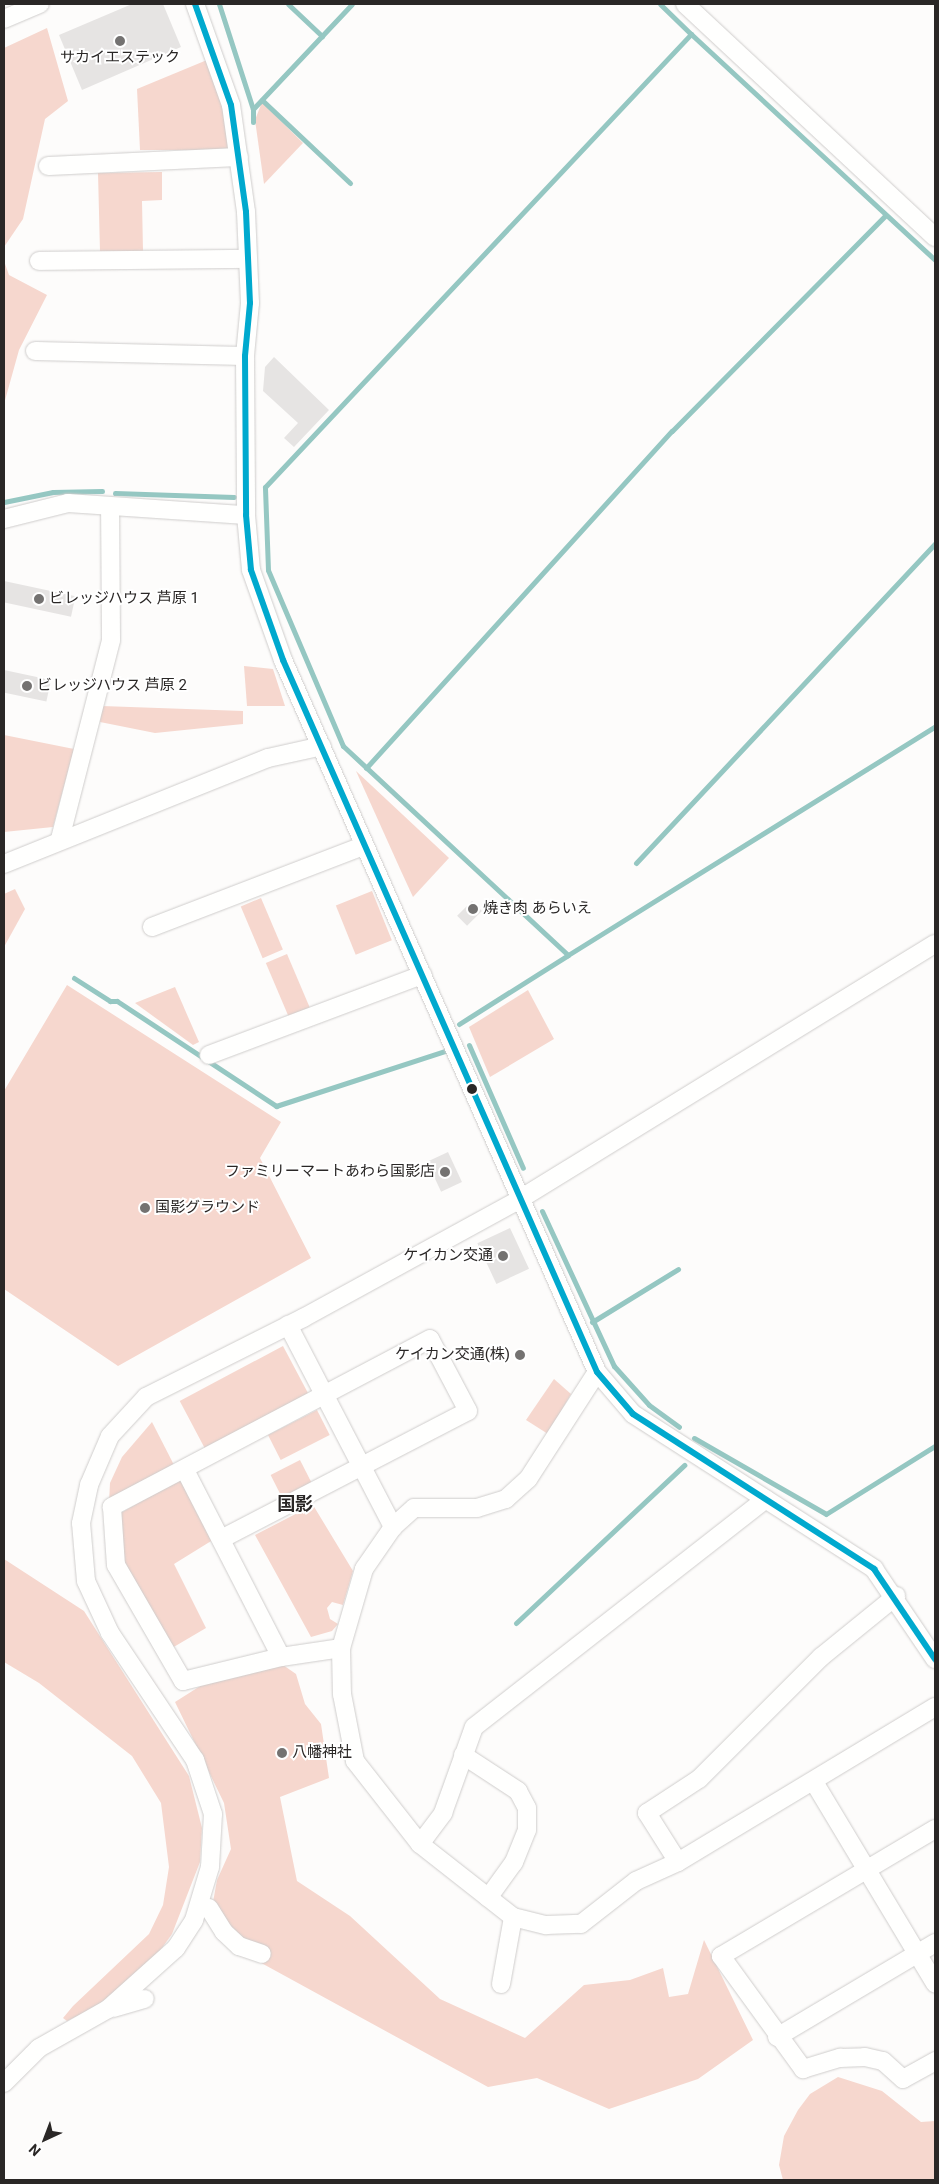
<!DOCTYPE html>
<html>
<head>
<meta charset="utf-8">
<style>
	body { margin:0 }
	#map { position:relative; width:939px; height:2184px; overflow:hidden; background:#fdfcfb; font-family:Roboto,"Noto Sans JP",sans-serif }
	div>[style] { position:absolute }
	.green>* { inset:0; background:#f6d7ce; transform-origin:0 0 }
	.stream>* { height:5px; margin:-2.5px; padding:0 2.5px; transform-origin:2.5px; border-radius:2.5px; background:#95c7c2 }
	.building>* { inset:0; background:#e6e4e3; transform-origin:0 0 }
	.roads { filter:drop-shadow(0 0 1px #cfcdcc) drop-shadow(0 0 1px #cfcdcc) }
	.minor>* { height:18px; margin:-9px; padding:0 9px; transform-origin:9px; border-radius:9px; background:#fffffe }
	.bus-1>* { height:6px; margin:-3px; padding:0 3px; transform-origin:3px; border-radius:3px; background:#00a9ce }
	.dots>* { width:14px; height:14px; translate:-50% -50%; box-sizing:border-box; border:2px solid #fff; border-radius:50% }
	span { translate:-50% -50%; white-space:nowrap; text-align:center; line-height:1.15; -webkit-text-stroke:4px #fff; paint-order:stroke }
	.poi-label { font-size:15px; color:#2a2726 }
	.left { translate:0 -50%; text-align:left }
	.right { translate:-100% -50%; text-align:right }
	.quarter-label { font-size:18px; color:#2a2726; font-weight:700 }
	.frame { position:absolute; inset:0; border:5px solid #2a2726; pointer-events:none }
	.north { position:absolute; left:20px; top:2114px; width:50px; height:50px; -webkit-text-stroke:4px #fff; paint-order:stroke; rotate:223deg; font-size:14px; font-weight:700; line-height:20px; text-align:center; color:#2a2726 }
	.north::after { content:''; display:block; margin:auto; width:18px; height:22px; background:#2a2726; clip-path:polygon(50% 0,100% 100%,50% 72%,0 100%) }
</style>
</head>
<body>
<div id="map">
	<div class="green">
		<div style="clip-path:polygon(47px 28px,68px 101px,45px 119px,23px 219px,4px 247px,4px 48px)"></div>
		<div style="clip-path:polygon(207px 60px,225px 114px,230px 150px,140px 150px,137px 89px)"></div>
		<div style="clip-path:polygon(262px 102px,303px 143px,264px 184px,255px 120px)"></div>
		<div style="clip-path:polygon(162px 172px,162px 200px,142px 201px,143px 251px,100px 252px,98px 173px)"></div>
		<div style="clip-path:polygon(4px 261px,9px 275px,47px 295px,19px 350px,4px 404px)"></div>
		<div style="clip-path:polygon(244px 666px,273px 669px,285px 706px,247px 706px)"></div>
		<div style="clip-path:polygon(102px 706px,243px 711px,243px 724px,155px 733px,100px 722px)"></div>
		<div style="clip-path:polygon(4px 735px,74px 749px,53px 827px,4px 832px)"></div>
		<div style="clip-path:polygon(356px 771px,449px 858px,413px 897px,401px 871px)"></div>
		<div style="clip-path:polygon(15px 889px,25px 909px,4px 947px,4px 894px)"></div>
		<div style="left:372px;top:891px;width:53px;height:39px;rotate:68deg"></div>
		<div style="left:261px;top:898px;width:56px;height:22px;rotate:67deg"></div>
		<div style="left:287px;top:954px;width:59px;height:23px;rotate:67deg"></div>
		<div style="clip-path:polygon(67px 985px,281px 1122px,260px 1158px,311px 1258px,118px 1366px,4px 1289px,4px 1091px)"></div>
		<div style="clip-path:polygon(175px 987px,199px 1042px,193px 1045px,135px 1003px)"></div>
		<div style="clip-path:polygon(528px 990px,554px 1039px,490px 1077px,469px 1027px)"></div>
		<div style="left:283px;top:1346px;width:58px;height:117px;rotate:62deg"></div>
		<div style="clip-path:polygon(554px 1379px,571px 1394px,548px 1434px,526px 1420px)"></div>
		<div style="left:317px;top:1410px;width:28px;height:55px;rotate:63deg"></div>
		<div style="clip-path:polygon(152px 1422px,175px 1467px,109px 1503px,110px 1483px,122px 1457px)"></div>
		<div style="left:300px;top:1460px;width:28px;height:33px;rotate:63deg"></div>
		<div style="clip-path:polygon(183px 1477px,216px 1538px,174px 1564px,206px 1628px,172px 1648px,123px 1564px,119px 1514px)"></div>
		<div style="clip-path:polygon(313px 1505px,353px 1571px,343px 1605px,332px 1602px,327px 1608px,330px 1619px,338px 1624px,332px 1631px,311px 1637px,255px 1535px)"></div>
		<div style="clip-path:polygon(4px 1559px,84px 1611px,189px 1776px,202px 1828px,200px 1862px,172px 1934px,157px 1955px,95px 2008px,67px 2021px,63px 2018px,73px 2006px,149px 1934px,163px 1905px,169px 1867px,161px 1803px,132px 1756px,39px 1683px,4px 1662px)"></div>
		<div style="clip-path:polygon(283px 1665px,296px 1674px,305px 1704px,321px 1724px,329px 1778px,280px 1797px,297px 1881px,350px 1916px,440px 1999px,525px 2038px,584px 1985px,630px 1980px,663px 1968px,669px 1997px,688px 1994px,704px 1940px,753px 2040px,698px 2079px,609px 2109px,537px 2078px,488px 2087px,241px 1952px,213px 1902px,217px 1880px,231px 1849px,224px 1803px,175px 1702px,205px 1683px)"></div>
		<div style="clip-path:polygon(838px 2077px,882px 2091px,921px 2122px,935px 2121px,935px 2180px,783px 2180px,779px 2165px,784px 2136px,798px 2110px,810px 2094px)"></div>
	</div>
	<div class="stream">
		<div style="left:219px;top:4px;width:110px;rotate:72.1deg"></div>
		<div style="left:288px;top:4px;width:47px;rotate:43.3deg"></div>
		<div style="left:660px;top:4px;width:43px;rotate:44.1deg"></div>
		<div style="left:262px;top:100px;width:121px;rotate:43.3deg"></div>
		<div style="left:253px;top:122px;width:13px;rotate:-90deg"></div>
		<div style="left:253px;top:109px;width:144px;rotate:-46.7deg"></div>
		<div style="left:115px;top:493px;width:119px;rotate:1.9deg"></div>
		<div style="left:4px;top:502px;width:50px;rotate:-11.5deg"></div>
		<div style="left:53px;top:492px;width:49px;rotate:-1.2deg"></div>
		<div style="left:366px;top:768px;width:455px;rotate:-47.8deg"></div>
		<div style="left:672px;top:431px;width:303px;rotate:-45.3deg"></div>
		<div style="left:636px;top:863px;width:438px;rotate:-46.9deg"></div>
		<div style="left:568px;top:955px;width:432px;rotate:-31.9deg"></div>
		<div style="left:74px;top:978px;width:43px;rotate:32.6deg"></div>
		<div style="left:110px;top:1001px;width:7px"></div>
		<div style="left:117px;top:1001px;width:191px;rotate:33.4deg"></div>
		<div style="left:276px;top:1106px;width:178px;rotate:-18deg"></div>
		<div style="left:459px;top:1024px;width:129px;rotate:-32.3deg"></div>
		<div style="left:568px;top:955px;width:307px;rotate:-137.1deg"></div>
		<div style="left:343px;top:746px;width:191px;rotate:-113.1deg"></div>
		<div style="left:268px;top:570px;width:83px;rotate:-92.1deg"></div>
		<div style="left:265px;top:487px;width:622px;rotate:-46.76deg"></div>
		<div style="left:691px;top:34px;width:333px;rotate:42.8deg"></div>
		<div style="left:469px;top:1045px;width:134px;rotate:66.3deg"></div>
		<div style="left:542px;top:1211px;width:171px;rotate:65.1deg"></div>
		<div style="left:614px;top:1366px;width:52px;rotate:48.1deg"></div>
		<div style="left:649px;top:1405px;width:37px;rotate:36deg"></div>
		<div style="left:592px;top:1322px;width:101px;rotate:-31.6deg"></div>
		<div style="left:694px;top:1438px;width:152px;rotate:29.9deg"></div>
		<div style="left:826px;top:1514px;width:128px;rotate:-32deg"></div>
		<div style="left:516px;top:1623px;width:231px;rotate:-43.2deg"></div>
	</div>
	<div class="building">
		<div style="clip-path:polygon(132px 4px,163px 4px,181px 47px,82px 90px,59px 35px)"></div>
		<div style="clip-path:polygon(274px 357px,329px 410px,294px 447px,284px 438px,298px 423px,263px 391px,265px 367px)"></div>
		<div style="left:4px;top:581px;width:73px;height:21px;rotate:12deg"></div>
		<div style="left:4px;top:670px;width:48px;height:22px;rotate:12deg"></div>
		<div style="left:472px;top:901px;width:14px;height:21px;rotate:45deg"></div>
		<div style="left:448px;top:1152px;width:33px;height:23px;rotate:65deg"></div>
		<div style="left:510px;top:1228px;width:45px;height:36px;rotate:65deg"></div>
	</div>
	<div class="roads">
		<div class="minor">
			<div style="left:195px;top:4px;width:107px;rotate:70.4deg"></div>
			<div style="left:231px;top:105px;width:108px;rotate:82deg"></div>
			<div style="left:246px;top:212px;width:91px;rotate:87.5deg"></div>
			<div style="left:250px;top:303px;width:53px;rotate:95.4deg"></div>
			<div style="left:245px;top:356px;width:159px;rotate:89.6deg"></div>
			<div style="left:246px;top:515px;width:55px;rotate:84.8deg"></div>
			<div style="left:251px;top:570px;width:96px;rotate:70.4deg"></div>
			<div style="left:283px;top:660px;width:778px;rotate:66.2deg"></div>
			<div style="left:597px;top:1372px;width:55px;rotate:49.4deg"></div>
			<div style="left:633px;top:1414px;width:287px;rotate:32.7deg"></div>
			<div style="left:874px;top:1569px;width:109px;rotate:55.9deg"></div>
			<div style="left:685px;top:4px;width:342px;rotate:43deg"></div>
			<div style="left:4px;top:19px;width:39px;rotate:-23deg"></div>
			<div style="left:48px;top:166px;width:191px;rotate:-2.7deg"></div>
			<div style="left:39px;top:261px;width:208px;rotate:-0.6deg"></div>
			<div style="left:35px;top:351px;width:210px;rotate:1.4deg"></div>
			<div style="left:4px;top:519px;width:66px;rotate:-14deg"></div>
			<div style="left:68px;top:503px;width:178px;rotate:3.9deg"></div>
			<div style="left:60px;top:839px;width:205px;rotate:-75.6deg"></div>
			<div style="left:111px;top:640px;width:133px;rotate:-90.4deg"></div>
			<div style="left:4px;top:864px;width:284px;rotate:-21.9deg"></div>
			<div style="left:268px;top:758px;width:55px;rotate:-12.5deg"></div>
			<div style="left:152px;top:927px;width:226px;rotate:-21deg"></div>
			<div style="left:209px;top:1055px;width:228px;rotate:-20.6deg"></div>
			<div style="left:288px;top:1325px;width:228px;rotate:62.5deg"></div>
			<div style="left:597px;top:1372px;width:127px;rotate:122.8deg"></div>
			<div style="left:528px;top:1479px;width:30px;rotate:138deg"></div>
			<div style="left:506px;top:1499px;width:30px;rotate:163deg"></div>
			<div style="left:477px;top:1508px;width:63px;rotate:180deg"></div>
			<div style="left:414px;top:1508px;width:28px;rotate:138deg"></div>
			<div style="left:393px;top:1527px;width:51px;rotate:124.6deg"></div>
			<div style="left:364px;top:1569px;width:82px;rotate:106.2deg"></div>
			<div style="left:341px;top:1648px;width:46px;rotate:88.8deg"></div>
			<div style="left:342px;top:1694px;width:68px;rotate:79deg"></div>
			<div style="left:355px;top:1761px;width:105px;rotate:51.9deg"></div>
			<div style="left:420px;top:1844px;width:118px;rotate:38.1deg"></div>
			<div style="left:513px;top:1917px;width:34px;rotate:14deg"></div>
			<div style="left:546px;top:1925px;width:35px;rotate:-2deg"></div>
			<div style="left:581px;top:1924px;width:70px;rotate:-38deg"></div>
			<div style="left:636px;top:1881px;width:46px;rotate:-24.3deg"></div>
			<div style="left:678px;top:1862px;width:300px;rotate:-31.1deg"></div>
			<div style="left:185px;top:1470px;width:210px;rotate:62.8deg"></div>
			<div style="left:221px;top:1539px;width:278px;rotate:-27.4deg"></div>
			<div style="left:468px;top:1411px;width:81px;rotate:-117.8deg"></div>
			<div style="left:430px;top:1339px;width:360px;rotate:152.2deg"></div>
			<div style="left:112px;top:1507px;width:58px;rotate:86.1deg"></div>
			<div style="left:116px;top:1565px;width:134px;rotate:60deg"></div>
			<div style="left:183px;top:1681px;width:101px;rotate:-13.8deg"></div>
			<div style="left:281px;top:1657px;width:61px;rotate:-8.5deg"></div>
			<div style="left:463px;top:1755px;width:66px;rotate:33.2deg"></div>
			<div style="left:518px;top:1791px;width:19px;rotate:62deg"></div>
			<div style="left:527px;top:1808px;width:22px;rotate:90deg"></div>
			<div style="left:527px;top:1830px;width:35px;rotate:112deg"></div>
			<div style="left:514px;top:1862px;width:44px;rotate:125.8deg"></div>
			<div style="left:814px;top:1782px;width:235px;rotate:59deg"></div>
			<div style="left:935px;top:1829px;width:249px;rotate:149.3deg"></div>
			<div style="left:721px;top:1956px;width:140px;rotate:54deg"></div>
			<div style="left:803px;top:2069px;width:39px;rotate:-17deg"></div>
			<div style="left:840px;top:2058px;width:25px;rotate:-2deg"></div>
			<div style="left:865px;top:2057px;width:18px;rotate:13deg"></div>
			<div style="left:883px;top:2061px;width:27px;rotate:42deg"></div>
			<div style="left:903px;top:2079px;width:37px;rotate:-29deg"></div>
			<div style="left:420px;top:1844px;width:39px;rotate:-53deg"></div>
			<div style="left:443px;top:1813px;width:91px;rotate:-70.2deg"></div>
			<div style="left:474px;top:1727px;width:370px;rotate:-38deg"></div>
			<div style="left:678px;top:1862px;width:58px;rotate:-122.3deg"></div>
			<div style="left:647px;top:1813px;width:62px;rotate:-33.2deg"></div>
			<div style="left:699px;top:1779px;width:173px;rotate:-45deg"></div>
			<div style="left:821px;top:1657px;width:97px;rotate:-39.1deg"></div>
			<div style="left:209px;top:1908px;width:28px;rotate:58deg"></div>
			<div style="left:224px;top:1932px;width:21px;rotate:43deg"></div>
			<div style="left:239px;top:1946px;width:24px;rotate:19deg"></div>
			<div style="left:501px;top:1984px;width:68px;rotate:-79.8deg"></div>
			<div style="left:113px;top:2008px;width:33px;rotate:-16deg"></div>
			<div style="left:777px;top:2037px;width:184px;rotate:-30.7deg"></div>
			<div style="left:4px;top:2083px;width:49px;rotate:-45deg"></div>
			<div style="left:39px;top:2048px;width:79px;rotate:-29.5deg"></div>
			<div style="left:108px;top:2009px;width:91px;rotate:-41.9deg"></div>
			<div style="left:176px;top:1948px;width:33px;rotate:-57deg"></div>
			<div style="left:194px;top:1920px;width:55px;rotate:-73.2deg"></div>
			<div style="left:210px;top:1867px;width:53px;rotate:-86.8deg"></div>
			<div style="left:213px;top:1814px;width:57px;rotate:-108.4deg"></div>
			<div style="left:195px;top:1760px;width:153px;rotate:-123.8deg"></div>
			<div style="left:110px;top:1633px;width:57px;rotate:-114.8deg"></div>
			<div style="left:86px;top:1581px;width:58px;rotate:-94.9deg"></div>
			<div style="left:81px;top:1523px;width:39px;rotate:-78deg"></div>
			<div style="left:89px;top:1485px;width:53px;rotate:-66.8deg"></div>
			<div style="left:110px;top:1436px;width:53px;rotate:-47.3deg"></div>
			<div style="left:146px;top:1397px;width:176px;rotate:-26.7deg"></div>
			<div style="left:303px;top:1318px;width:247px;rotate:-28.7deg"></div>
			<div style="left:520px;top:1199px;width:487px;rotate:-31.6deg"></div>
		</div>
	</div>
	<div class="bus-1">
		<div style="left:195px;top:4px;width:107px;rotate:70.4deg"></div>
		<div style="left:231px;top:105px;width:108px;rotate:82deg"></div>
		<div style="left:246px;top:212px;width:91px;rotate:87.5deg"></div>
		<div style="left:250px;top:303px;width:53px;rotate:95.4deg"></div>
		<div style="left:245px;top:356px;width:159px;rotate:89.6deg"></div>
		<div style="left:246px;top:515px;width:55px;rotate:84.8deg"></div>
		<div style="left:251px;top:570px;width:96px;rotate:70.4deg"></div>
		<div style="left:283px;top:660px;width:778px;rotate:66.2deg"></div>
		<div style="left:597px;top:1372px;width:55px;rotate:49.4deg"></div>
		<div style="left:633px;top:1414px;width:287px;rotate:32.7deg"></div>
		<div style="left:874px;top:1569px;width:109px;rotate:55.9deg"></div>
	</div>
	<div class="dots">
		<div style="left:120px;top:41px;background:#747271"></div>
		<div style="left:39px;top:599px;background:#747271"></div>
		<div style="left:27px;top:686px;background:#747271"></div>
		<div style="left:473px;top:909px;background:#747271"></div>
		<div style="left:472px;top:1089px;background:#2a2726"></div>
		<div style="left:445px;top:1172px;background:#747271"></div>
		<div style="left:145px;top:1208px;background:#747271"></div>
		<div style="left:503px;top:1256px;background:#747271"></div>
		<div style="left:520px;top:1355px;background:#747271"></div>
		<div style="left:282px;top:1753px;background:#747271"></div>
	</div>
	<div class="poi-label">
		<span style="left:120px;top:58px">サカイエステック</span>
		<span class="left" style="left:49px;top:599px">ビレッジハウス 芦原 1</span>
		<span class="left" style="left:37px;top:686px">ビレッジハウス 芦原 2</span>
		<span class="left" style="left:483px;top:909px">焼き肉 あらいえ</span>
		<span class="right" style="left:435px;top:1172px">ファミリーマートあわら国影店</span>
		<span class="left" style="left:155px;top:1208px">国影グラウンド</span>
		<span class="right" style="left:493px;top:1256px">ケイカン交通</span>
		<span class="right" style="left:510px;top:1355px">ケイカン交通(株)</span>
		<span class="left" style="left:292px;top:1753px">八幡神社</span>
	</div>
	<div class="quarter-label">
		<span style="left:295px;top:1504px">国影</span>
	</div>
	<div class="frame"></div>
	<div class="north">N</div>
</div>
</body>
</html>
